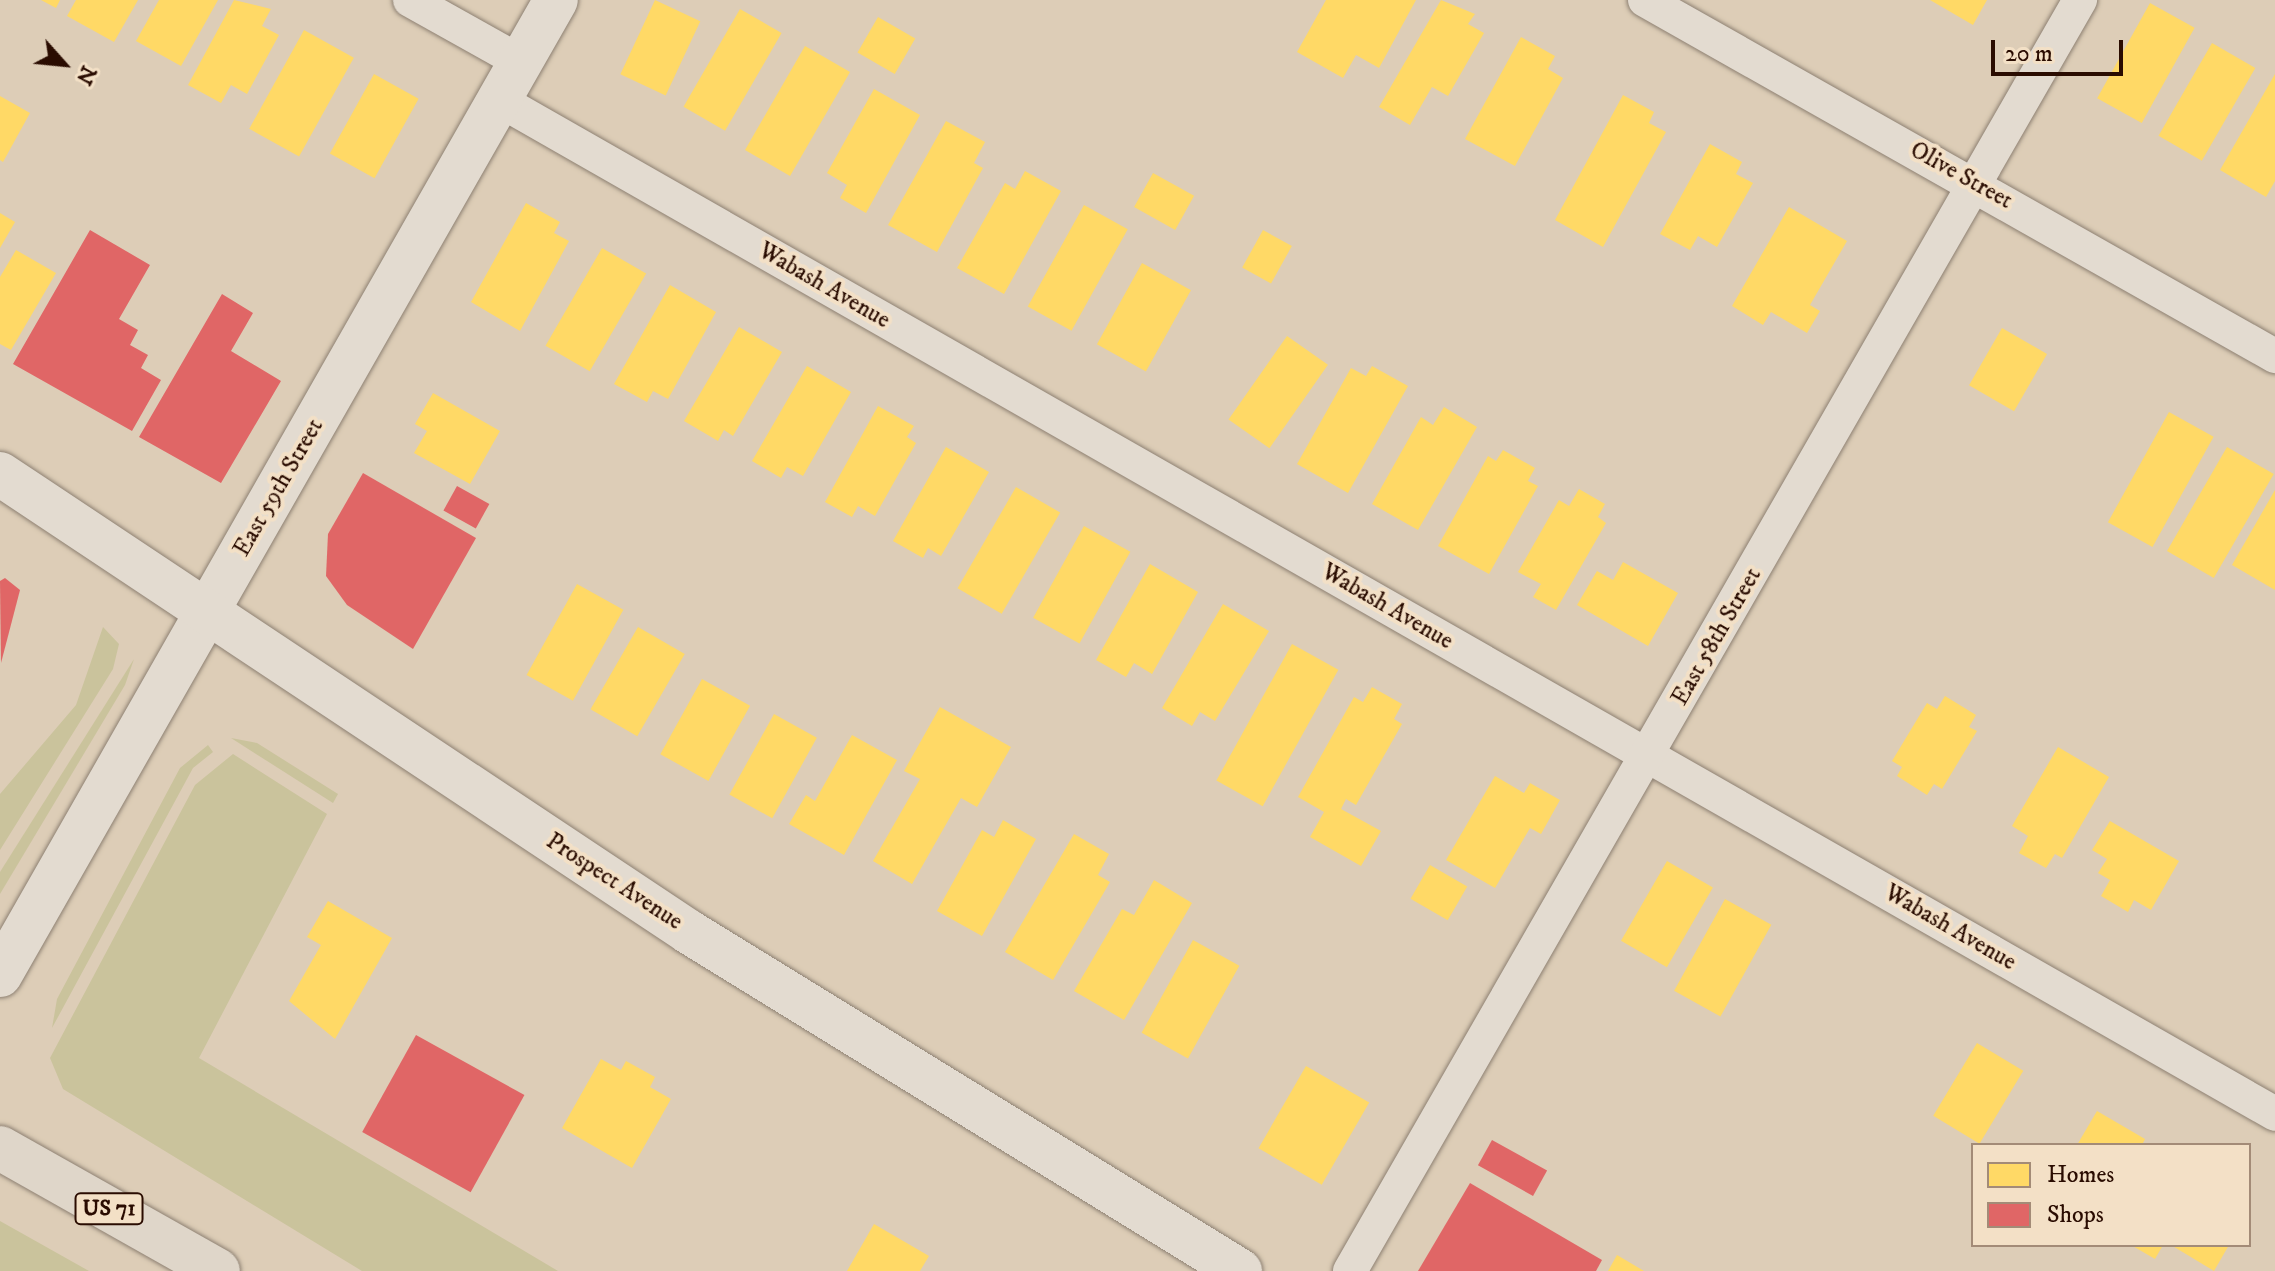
<!DOCTYPE html>
<html>
<head>
<meta charset="utf-8">
<style>
	body { margin:0 }
	#map { position:relative; width:2275px; height:1271px; overflow:hidden; background:#ddcdb7; font-family:"IM FELL DW Pica",serif }
	div>[style] { position:absolute }
	.green>* { inset:0; background:#cac39c }
	.homes>* { inset:0; background:#ffd966; transform-origin:0 0 }
	.shops>* { inset:0; background:#e06666; transform-origin:0 0 }
	.roads { filter:drop-shadow(0 0 2px #8d8072) drop-shadow(0 0 2px #8d8072) }
	.minor>* { height:34px; margin:-17px; padding:0 17px; transform-origin:17px; border-radius:17px; background:#e3dbd0 }
	.tertiary>* { height:44px; margin:-22px; padding:0 22px; transform-origin:22px; border-radius:22px; background:#e3dbd0 }
	.secondary>* { height:44px; margin:-22px; padding:0 22px; transform-origin:22px; border-radius:22px; background:#e3dbd0 }
	.trunk>* { height:44px; margin:-22px; padding:0 22px; transform-origin:22px; border-radius:22px; background:#dfd6c9 }
	span { translate:-50% -50%; white-space:nowrap; text-align:center; line-height:1.15; -webkit-text-stroke:8px #f3e0c6; paint-order:stroke }
	.shield-label span { padding:2px 6px; background:#f3e0c6; border:2px solid; border-radius:6px; -webkit-text-stroke-width:0 }
	.shield-label { font-size:22px; color:#2a0c01; font-weight:700 }
	.street-label { font-size:24px; color:#2a0c01 }
	.legend { position:absolute; left:1971px; top:1143px; width:280px; height:104px; box-sizing:border-box; background:#f3e0c6; border:2px solid #a38b77; margin:0; padding:10px 14px; list-style:none; font-size:24px; color:#2a0c01 }
	.legend li { display:flex; align-items:center; gap:16px; height:40px }
	.legend b { width:40px; border:2px solid #a38b77 }
	.north { position:absolute; left:24px; top:24px; width:80px; height:80px; -webkit-text-stroke:6px #f3e0c6; paint-order:stroke; rotate:117deg; font-size:22px; font-weight:700; line-height:32px; text-align:center; color:#2a0c01 }
	.north::after { content:''; display:block; margin:auto; width:28px; height:36px; background:#2a0c01; clip-path:polygon(50% 0,100% 100%,50% 72%,0 100%) }
	.scale { position:absolute; left:1991px; top:40px; width:132px; height:36px; box-sizing:border-box; border:4px solid #2a0c01; border-top:0; padding-left:10px; font-size:24px; line-height:28px; white-space:nowrap; color:#2a0c01; -webkit-text-stroke:6px #f3e0c6; paint-order:stroke }
</style>
</head>
<body>
<div id="map">
	<div class="green">
		<div style="clip-path:polygon(103px 627px,119px 644px,113px 669px,0 850px,0 794px,76px 705px)"></div>
		<div style="clip-path:polygon(134px 659px,125px 685px,0 894px,0 872px)"></div>
		<div style="clip-path:polygon(231px 738px,257px 743px,338px 794px,333px 803px)"></div>
		<div style="clip-path:polygon(208px 745px,213px 752px,193px 768px,52px 1028px,57px 999px,180px 768px)"></div>
		<div style="clip-path:polygon(233px 754px,327px 814px,199px 1058px,558px 1271px,362px 1271px,63px 1089px,50px 1058px,195px 785px)"></div>
		<div style="clip-path:polygon(0 1221px,89px 1271px,0 1271px)"></div>
	</div>
	<div class="homes">
		<div style="clip-path:polygon(41px 0,60px 0,56px 8px)"></div>
		<div style="clip-path:polygon(76px 0,138px 0,114px 42px,67px 16px)"></div>
		<div style="clip-path:polygon(159px 0,218px 0,181px 66px,136px 41px)"></div>
		<div style="clip-path:polygon(234px 0,271px 9px,262px 26px,279px 35px,247px 94px,231px 85px,221px 103px,188px 85px)"></div>
		<div style="left:655px;top:0;width:50px;height:82px;rotate:25deg"></div>
		<div style="clip-path:polygon(1326px 0,1416px 0,1379px 68px,1356px 55px,1343px 78px,1297px 52px)"></div>
		<div style="clip-path:polygon(1441px 0,1475px 14px,1468px 24px,1484px 33px,1448px 96px,1432px 87px,1410px 125px,1379px 107px)"></div>
		<div style="clip-path:polygon(1930px 0,1987px 0,1973px 25px)"></div>
		<div style="left:2150px;top:3px;width:51px;height:109px;rotate:29deg"></div>
		<div style="left:740px;top:9px;width:48px;height:113px;rotate:30deg"></div>
		<div style="left:878px;top:17px;width:43px;height:41px;rotate:30deg"></div>
		<div style="left:304px;top:30px;width:57px;height:113px;rotate:29deg"></div>
		<div style="clip-path:polygon(1521px 37px,1555px 56px,1548px 69px,1563px 78px,1515px 166px,1465px 139px)"></div>
		<div style="left:2212px;top:43px;width:50px;height:107px;rotate:30deg"></div>
		<div style="left:805px;top:46px;width:52px;height:120px;rotate:30deg"></div>
		<div style="left:374px;top:74px;width:51px;height:91px;rotate:29deg"></div>
		<div style="clip-path:polygon(2275px 74px,2275px 181px,2266px 197px,2220px 170px)"></div>
		<div style="clip-path:polygon(874px 89px,920px 115px,866px 213px,840px 198px,847px 185px,827px 173px)"></div>
		<div style="clip-path:polygon(1623px 95px,1654px 112px,1649px 123px,1666px 132px,1603px 247px,1555px 220px)"></div>
		<div style="clip-path:polygon(0 96px,30px 113px,3px 162px,0 160px)"></div>
		<div style="clip-path:polygon(946px 121px,985px 142px,974px 163px,983px 168px,937px 252px,888px 225px)"></div>
		<div style="clip-path:polygon(1710px 144px,1742px 162px,1736px 174px,1753px 183px,1717px 247px,1698px 236px,1690px 250px,1660px 234px)"></div>
		<div style="clip-path:polygon(1025px 171px,1061px 191px,1004px 294px,957px 268px,1005px 183px,1015px 189px)"></div>
		<div style="left:1153px;top:173px;width:47px;height:39px;rotate:29deg"></div>
		<div style="clip-path:polygon(526px 203px,560px 222px,554px 233px,569px 241px,520px 331px,471px 302px)"></div>
		<div style="left:1084px;top:205px;width:50px;height:116px;rotate:29deg"></div>
		<div style="clip-path:polygon(1789px 207px,1847px 241px,1810px 305px,1820px 311px,1807px 333px,1771px 312px,1763px 325px,1732px 306px)"></div>
		<div style="clip-path:polygon(0 213px,15px 222px,0 248px)"></div>
		<div style="left:1263px;top:230px;width:33px;height:43px;rotate:29deg"></div>
		<div style="left:602px;top:248px;width:51px;height:113px;rotate:30deg"></div>
		<div style="clip-path:polygon(16px 250px,56px 273px,11px 350px,0 344px,0 277px)"></div>
		<div style="left:1142px;top:263px;width:56px;height:93px;rotate:29deg"></div>
		<div style="clip-path:polygon(670px 285px,716px 312px,668px 399px,653px 391px,647px 402px,614px 384px)"></div>
		<div style="clip-path:polygon(739px 327px,782px 352px,733px 436px,724px 430px,718px 441px,684px 421px)"></div>
		<div style="left:2002px;top:328px;width:52px;height:66px;rotate:30deg"></div>
		<div style="left:1287px;top:336px;width:50px;height:102px;rotate:35deg"></div>
		<div style="clip-path:polygon(807px 366px,851px 392px,803px 476px,787px 467px,781px 478px,752px 461px)"></div>
		<div style="clip-path:polygon(1372px 366px,1408px 386px,1348px 493px,1297px 464px,1351px 368px,1366px 376px)"></div>
		<div style="clip-path:polygon(433px 393px,500px 431px,470px 484px,414px 453px,427px 431px,415px 424px)"></div>
		<div style="clip-path:polygon(878px 406px,914px 426px,907px 437px,916px 443px,875px 516px,858px 506px,852px 517px,825px 502px)"></div>
		<div style="clip-path:polygon(1444px 407px,1477px 427px,1418px 530px,1372px 504px,1421px 417px,1433px 425px)"></div>
		<div style="left:2169px;top:412px;width:51px;height:126px;rotate:29deg"></div>
		<div style="clip-path:polygon(946px 447px,989px 472px,941px 556px,928px 548px,923px 558px,893px 541px)"></div>
		<div style="left:2227px;top:447px;width:54px;height:120px;rotate:30deg"></div>
		<div style="clip-path:polygon(1503px 450px,1535px 468px,1528px 481px,1538px 486px,1489px 574px,1438px 546px,1488px 456px,1496px 461px)"></div>
		<div style="left:1016px;top:487px;width:51px;height:117px;rotate:30deg"></div>
		<div style="clip-path:polygon(1579px 489px,1605px 504px,1598px 517px,1606px 523px,1556px 610px,1533px 597px,1541px 584px,1518px 572px,1559px 500px,1569px 506px)"></div>
		<div style="clip-path:polygon(2275px 490px,2275px 590px,2232px 565px)"></div>
		<div style="left:1084px;top:526px;width:53px;height:105px;rotate:29deg"></div>
		<div style="clip-path:polygon(1623px 562px,1678px 593px,1648px 646px,1577px 605px,1597px 571px,1613px 580px)"></div>
		<div style="clip-path:polygon(1150px 564px,1198px 592px,1152px 674px,1134px 663px,1126px 677px,1096px 660px)"></div>
		<div style="left:577px;top:584px;width:53px;height:104px;rotate:29deg"></div>
		<div style="clip-path:polygon(1223px 604px,1269px 631px,1215px 721px,1200px 712px,1192px 726px,1162px 708px)"></div>
		<div style="left:638px;top:627px;width:54px;height:95px;rotate:30deg"></div>
		<div style="left:1292px;top:644px;width:53px;height:156px;rotate:29deg"></div>
		<div style="left:702px;top:679px;width:55px;height:86px;rotate:29deg"></div>
		<div style="clip-path:polygon(1372px 687px,1402px 704px,1394px 719px,1402px 724px,1356px 805px,1346px 799px,1341px 809px,1381px 831px,1361px 866px,1310px 837px,1324px 812px,1298px 797px,1354px 697px,1363px 702px)"></div>
		<div style="clip-path:polygon(1945px 696px,1976px 715px,1969px 727px,1977px 731px,1942px 789px,1934px 784px,1927px 795px,1897px 776px,1902px 767px,1892px 761px,1927px 703px,1937px 709px)"></div>
		<div style="clip-path:polygon(940px 707px,1011px 747px,977px 807px,961px 798px,912px 884px,873px 861px,920px 779px,904px 771px)"></div>
		<div style="left:774px;top:714px;width:49px;height:92px;rotate:29deg"></div>
		<div style="clip-path:polygon(852px 735px,897px 760px,844px 855px,789px 824px,806px 795px,815px 801px)"></div>
		<div style="clip-path:polygon(2058px 747px,2109px 777px,2062px 858px,2055px 854px,2046px 868px,2019px 853px,2028px 836px,2012px 826px)"></div>
		<div style="clip-path:polygon(1495px 776px,1524px 793px,1530px 783px,1560px 800px,1541px 834px,1530px 828px,1495px 888px,1446px 860px)"></div>
		<div style="clip-path:polygon(1003px 820px,1036px 839px,982px 936px,937px 911px,982px 830px,994px 837px)"></div>
		<div style="clip-path:polygon(2110px 821px,2179px 861px,2151px 910px,2134px 900px,2128px 912px,2101px 896px,2110px 880px,2098px 873px,2107px 859px,2092px 850px)"></div>
		<div style="clip-path:polygon(1074px 834px,1109px 854px,1098px 875px,1110px 882px,1053px 980px,1005px 952px)"></div>
		<div style="left:1667px;top:861px;width:53px;height:92px;rotate:30deg"></div>
		<div style="left:1430px;top:865px;width:43px;height:39px;rotate:30deg"></div>
		<div style="clip-path:polygon(1154px 880px,1192px 903px,1124px 1020px,1074px 991px,1122px 909px,1134px 915px)"></div>
		<div style="left:1725px;top:899px;width:53px;height:105px;rotate:29deg"></div>
		<div style="clip-path:polygon(328px 901px,392px 938px,335px 1039px,289px 1001px,321px 945px,307px 937px)"></div>
		<div style="left:1193px;top:940px;width:53px;height:106px;rotate:29deg"></div>
		<div style="left:1977px;top:1043px;width:54px;height:85px;rotate:31deg"></div>
		<div style="clip-path:polygon(601px 1059px,621px 1070px,626px 1061px,655px 1077px,650px 1087px,671px 1099px,632px 1168px,562px 1128px)"></div>
		<div style="left:1306px;top:1066px;width:73px;height:95px;rotate:30deg"></div>
		<div style="clip-path:polygon(2097px 1111px,2145px 1139px,2142px 1145px,2077px 1145px)"></div>
		<div style="clip-path:polygon(874px 1224px,929px 1256px,920px 1271px,847px 1271px)"></div>
		<div style="clip-path:polygon(2131px 1245px,2163px 1245px,2155px 1259px)"></div>
		<div style="clip-path:polygon(2171px 1245px,2229px 1245px,2214px 1271px)"></div>
		<div style="clip-path:polygon(1617px 1255px,1644px 1271px,1608px 1271px)"></div>
	</div>
	<div class="shops">
		<div style="clip-path:polygon(90px 230px,150px 265px,119px 319px,138px 330px,130px 345px,148px 355px,141px 368px,161px 380px,132px 431px,13px 364px)"></div>
		<div style="clip-path:polygon(222px 294px,253px 313px,231px 351px,281px 381px,221px 483px,139px 437px)"></div>
		<div style="clip-path:polygon(363px 473px,476px 538px,413px 649px,347px 605px,326px 576px,328px 534px)"></div>
		<div style="left:457px;top:486px;width:37px;height:28px;rotate:29deg"></div>
		<div style="clip-path:polygon(5px 578px,20px 590px,1px 663px,0 581px)"></div>
		<div style="left:416px;top:1035px;width:124px;height:111px;rotate:29deg"></div>
		<div style="left:1492px;top:1140px;width:63px;height:29px;rotate:29deg"></div>
		<div style="clip-path:polygon(1470px 1183px,1602px 1260px,1596px 1271px,1418px 1271px)"></div>
	</div>
	<div class="roads">
		<div class="minor">
			<div style="left:410px;top:0;width:127px;rotate:29.2deg"></div>
			<div style="left:1645px;top:0;width:724px;rotate:29.47deg"></div>
			<div style="left:499px;top:100px;width:2045px;rotate:29.72deg"></div>
			<div style="left:1350px;top:1271px;width:1466px;rotate:-60.13deg"></div>
		</div>
		<div class="tertiary">
			<div style="left:0;top:975px;width:1122px;rotate:-60.31deg"></div>
		</div>
		<div class="secondary">
			<div style="left:0;top:474px;width:827px;rotate:33.61deg"></div>
			<div style="left:689px;top:932px;width:647px;rotate:31.6deg"></div>
		</div>
		<div class="trunk">
			<div style="left:0;top:1148px;width:250px;rotate:29.4deg"></div>
		</div>
	</div>
	<div class="shield-label">
		<span style="left:109px;top:1209px">US 71</span>
	</div>
	<div class="street-label">
		<span style="left:1961px;top:176px;rotate:29deg">Olive Street</span>
		<span style="left:824px;top:286px;rotate:30deg">Wabash Avenue</span>
		<span style="left:279px;top:488px;rotate:-60deg">East 59th Street</span>
		<span style="left:1387px;top:607px;rotate:30deg">Wabash Avenue</span>
		<span style="left:1717px;top:637px;rotate:-60deg">East 58th Street</span>
		<span style="left:614px;top:882px;rotate:33deg">Prospect Avenue</span>
		<span style="left:1950px;top:928px;rotate:30deg">Wabash Avenue</span>
	</div>
	<ul class="legend">
	<li><b style="height:22px;background:#ffd966"></b>Homes</li>
	<li><b style="height:22px;background:#e06666"></b>Shops</li>
	</ul>
	<div class="north">N</div>
	<div class="scale">20 m</div>
</div>
</body>
</html>
